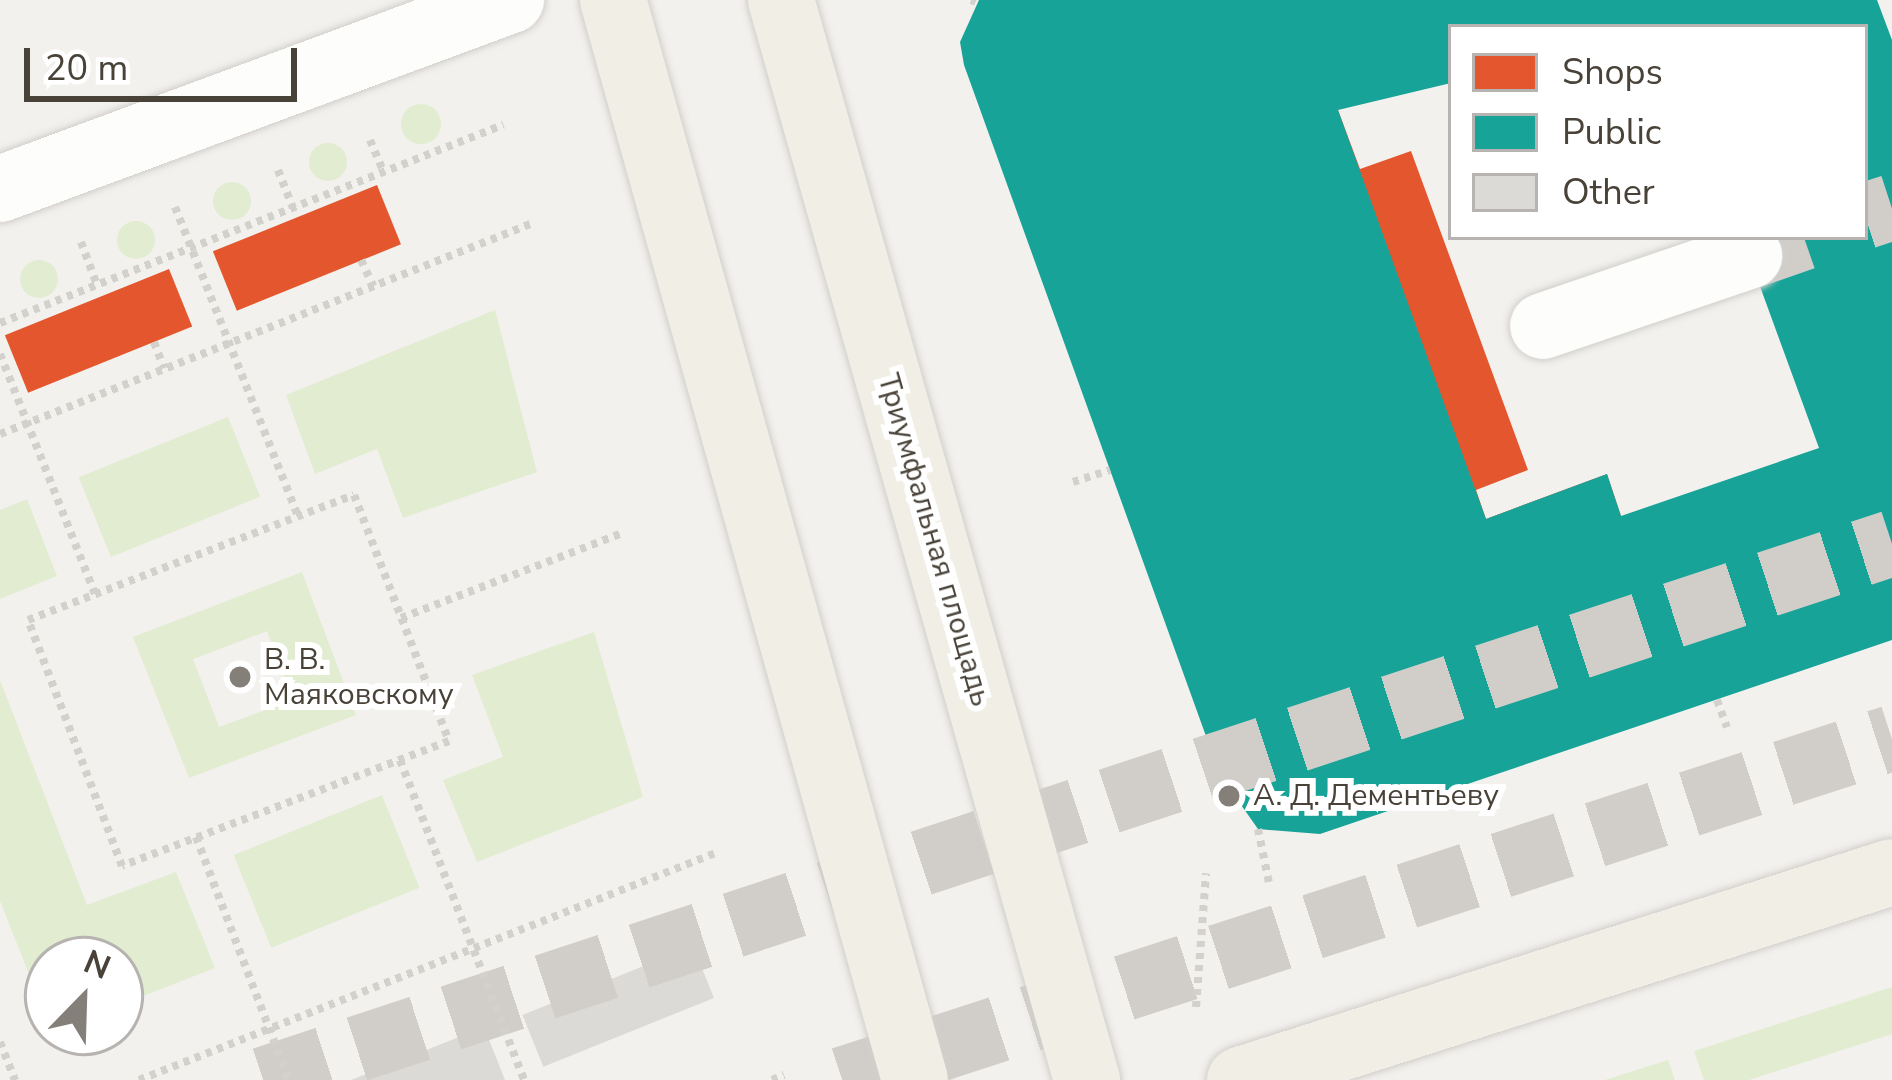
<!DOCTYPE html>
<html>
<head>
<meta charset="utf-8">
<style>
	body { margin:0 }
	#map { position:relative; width:1892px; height:1080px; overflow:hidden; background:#f3f1ee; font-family:"Nunito Sans",sans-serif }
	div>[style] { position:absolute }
	.green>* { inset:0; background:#e1ecd0; transform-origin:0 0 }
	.round { border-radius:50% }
	.shops>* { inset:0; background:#e4572e; transform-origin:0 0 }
	.public>* { inset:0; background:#17a398 }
	.building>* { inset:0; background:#dcdad6; transform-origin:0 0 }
	.minor-tunnel>* { height:66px; margin-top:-33px; transform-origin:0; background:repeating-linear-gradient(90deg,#d1ceca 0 66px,transparent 0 99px) }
	.major-tunnel>* { height:66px; margin-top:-33px; transform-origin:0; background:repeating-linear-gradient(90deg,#d1ceca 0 66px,transparent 0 99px) }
	.path>* { height:8px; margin-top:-4px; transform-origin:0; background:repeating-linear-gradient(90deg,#d3d1cc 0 6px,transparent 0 12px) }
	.roads { filter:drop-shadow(0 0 3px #d1cfcb) drop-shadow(0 0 3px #d1cfcb) }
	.minor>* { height:66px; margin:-33px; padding:0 33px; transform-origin:33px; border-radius:33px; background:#fdfdfc }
	.major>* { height:66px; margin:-33px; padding:0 33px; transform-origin:33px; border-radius:33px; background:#f1eee6 }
	.dots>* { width:33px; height:33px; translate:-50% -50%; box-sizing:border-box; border:6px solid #fff; border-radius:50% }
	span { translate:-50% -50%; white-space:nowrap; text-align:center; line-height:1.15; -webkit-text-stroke:12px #fff; paint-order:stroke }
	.street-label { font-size:30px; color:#494239 }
	.poi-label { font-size:30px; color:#494239 }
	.left { translate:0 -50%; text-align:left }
	.legend { position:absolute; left:1448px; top:24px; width:420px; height:216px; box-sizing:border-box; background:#fff; border:3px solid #b6b3b0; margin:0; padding:15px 21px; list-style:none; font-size:36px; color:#494239 }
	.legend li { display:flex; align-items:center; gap:24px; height:60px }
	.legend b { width:60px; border:3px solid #b6b3b0 }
	.north { position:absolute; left:24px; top:936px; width:120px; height:120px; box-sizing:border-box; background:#fff; border:3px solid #b6b3b0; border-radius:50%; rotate:23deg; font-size:33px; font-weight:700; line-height:48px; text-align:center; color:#494239 }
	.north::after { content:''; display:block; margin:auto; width:42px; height:54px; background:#847f78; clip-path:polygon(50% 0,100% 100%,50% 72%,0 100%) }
	.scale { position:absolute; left:24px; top:48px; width:273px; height:54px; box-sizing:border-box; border:6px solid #494239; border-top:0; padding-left:15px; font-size:36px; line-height:42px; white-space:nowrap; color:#494239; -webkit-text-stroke:9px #fff; paint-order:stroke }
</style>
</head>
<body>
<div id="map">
	<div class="green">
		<div class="round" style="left:401px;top:104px;width:40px;height:40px"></div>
		<div class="round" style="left:309px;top:143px;width:38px;height:38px"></div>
		<div class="round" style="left:213px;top:182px;width:38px;height:38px"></div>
		<div class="round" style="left:117px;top:221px;width:38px;height:38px"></div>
		<div class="round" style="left:20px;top:260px;width:38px;height:38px"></div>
		<div style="clip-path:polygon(495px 310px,537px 472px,403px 518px,377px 449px,315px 474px,286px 395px)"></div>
		<div style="left:228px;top:417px;width:86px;height:161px;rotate:68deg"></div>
		<div style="clip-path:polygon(27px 499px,57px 576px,0 599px,0 510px)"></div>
		<div style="clip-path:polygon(evenodd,302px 572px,356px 715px,189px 778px,133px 637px,302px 572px,267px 631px,293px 700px,219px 727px,193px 659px,267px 631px)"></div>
		<div style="clip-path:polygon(594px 632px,643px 797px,477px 862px,443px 780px,503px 757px,472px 675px)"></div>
		<div style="clip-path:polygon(0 680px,87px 905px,176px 872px,215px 968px,120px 1005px,120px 960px,48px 960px,48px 1022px,0 901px)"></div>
		<div style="left:382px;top:795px;width:100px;height:160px;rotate:68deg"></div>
		<div style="clip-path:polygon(1892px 987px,1892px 1034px,1749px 1080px,1704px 1080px,1694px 1051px)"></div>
		<div style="clip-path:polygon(1668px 1060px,1675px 1080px,1605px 1080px)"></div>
	</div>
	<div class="shops">
		<div style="clip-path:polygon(1338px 110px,1360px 169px,1411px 151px,1528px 470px,1476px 490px,1486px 519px,1607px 474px,1621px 516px,1344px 612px,1336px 589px,1368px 576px,1214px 161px,1182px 173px,1173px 149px)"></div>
		<div style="left:377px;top:185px;width:64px;height:177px;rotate:68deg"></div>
		<div style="left:169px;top:269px;width:62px;height:177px;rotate:68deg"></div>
	</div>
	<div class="public">
		<div style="clip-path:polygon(evenodd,979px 0,1877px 0,1892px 40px,1892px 640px,1320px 834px,1258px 829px,1220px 775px,964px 65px,960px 42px,979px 0,1451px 27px,1865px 27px,1865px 237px,1742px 237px,1819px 448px,1621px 516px,1607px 474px,1486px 519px,1338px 110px,1451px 83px,1451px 27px)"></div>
	</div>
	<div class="building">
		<div style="left:693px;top:946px;width:56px;height:184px;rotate:68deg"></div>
		<div style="clip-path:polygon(484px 1027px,505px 1080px,351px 1080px)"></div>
	</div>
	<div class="minor-tunnel">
		<div style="left:1865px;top:216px;width:28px;rotate:-18deg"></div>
		<div style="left:1749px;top:256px;width:58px;rotate:-19.1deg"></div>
	</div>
	<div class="major-tunnel">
		<div style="left:263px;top:1080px;width:1715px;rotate:-18.24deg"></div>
		<div style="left:842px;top:1080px;width:1104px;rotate:-18.04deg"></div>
	</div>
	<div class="path">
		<div style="left:971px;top:0;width:5px;rotate:22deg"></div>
		<div style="left:370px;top:140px;width:34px;rotate:67deg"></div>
		<div style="left:278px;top:170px;width:41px;rotate:68.5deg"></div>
		<div style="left:175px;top:207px;width:333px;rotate:68.3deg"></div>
		<div style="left:81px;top:242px;width:46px;rotate:69.6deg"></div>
		<div style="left:361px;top:260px;width:29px;rotate:65deg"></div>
		<div style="left:0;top:323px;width:541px;rotate:-21.49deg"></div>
		<div style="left:154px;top:342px;width:28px;rotate:69deg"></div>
		<div style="left:0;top:354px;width:258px;rotate:68.4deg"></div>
		<div style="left:0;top:434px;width:573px;rotate:-21.6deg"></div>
		<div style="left:1073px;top:482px;width:39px;rotate:-18deg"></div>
		<div style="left:354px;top:495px;width:264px;rotate:68.9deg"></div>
		<div style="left:449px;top:741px;width:350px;rotate:159.1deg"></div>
		<div style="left:122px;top:866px;width:263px;rotate:-110.9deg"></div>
		<div style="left:28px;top:620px;width:349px;rotate:-21deg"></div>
		<div style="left:401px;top:618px;width:238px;rotate:-21deg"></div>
		<div style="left:1717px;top:700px;width:29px;rotate:70deg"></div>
		<div style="left:400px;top:760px;width:343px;rotate:68.8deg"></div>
		<div style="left:1258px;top:829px;width:55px;rotate:78.5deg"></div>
		<div style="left:196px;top:837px;width:260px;rotate:69.1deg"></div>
		<div style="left:1196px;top:1007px;width:134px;rotate:-85.7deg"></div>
		<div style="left:0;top:1042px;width:41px;rotate:68.5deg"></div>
		<div style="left:139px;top:1080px;width:622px;rotate:-21.49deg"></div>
		<div style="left:772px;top:1080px;width:13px;rotate:-23deg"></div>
	</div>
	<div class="roads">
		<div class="minor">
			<div style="left:0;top:189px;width:545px;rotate:-20.3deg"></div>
			<div style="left:1543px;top:326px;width:218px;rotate:-18.8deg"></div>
		</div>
		<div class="major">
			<div style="left:613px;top:0;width:1121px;rotate:74.38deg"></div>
			<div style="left:781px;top:0;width:1123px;rotate:74.18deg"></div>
			<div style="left:1240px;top:1080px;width:684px;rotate:-17.69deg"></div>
		</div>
	</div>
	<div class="dots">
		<div style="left:240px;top:677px;background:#847f78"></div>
		<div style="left:1229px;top:796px;background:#847f78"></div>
	</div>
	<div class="street-label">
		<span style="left:934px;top:540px;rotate:74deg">Триумфальная площадь</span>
	</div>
	<div class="poi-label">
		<span class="left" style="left:264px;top:677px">В. В.<br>Маяковскому</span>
		<span class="left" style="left:1253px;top:796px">А. Д. Дементьеву</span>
	</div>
	<ul class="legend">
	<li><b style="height:33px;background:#e4572e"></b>Shops</li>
	<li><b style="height:33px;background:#17a398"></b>Public</li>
	<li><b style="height:33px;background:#dcdad6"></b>Other</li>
	</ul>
	<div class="north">N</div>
	<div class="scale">20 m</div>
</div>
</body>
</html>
